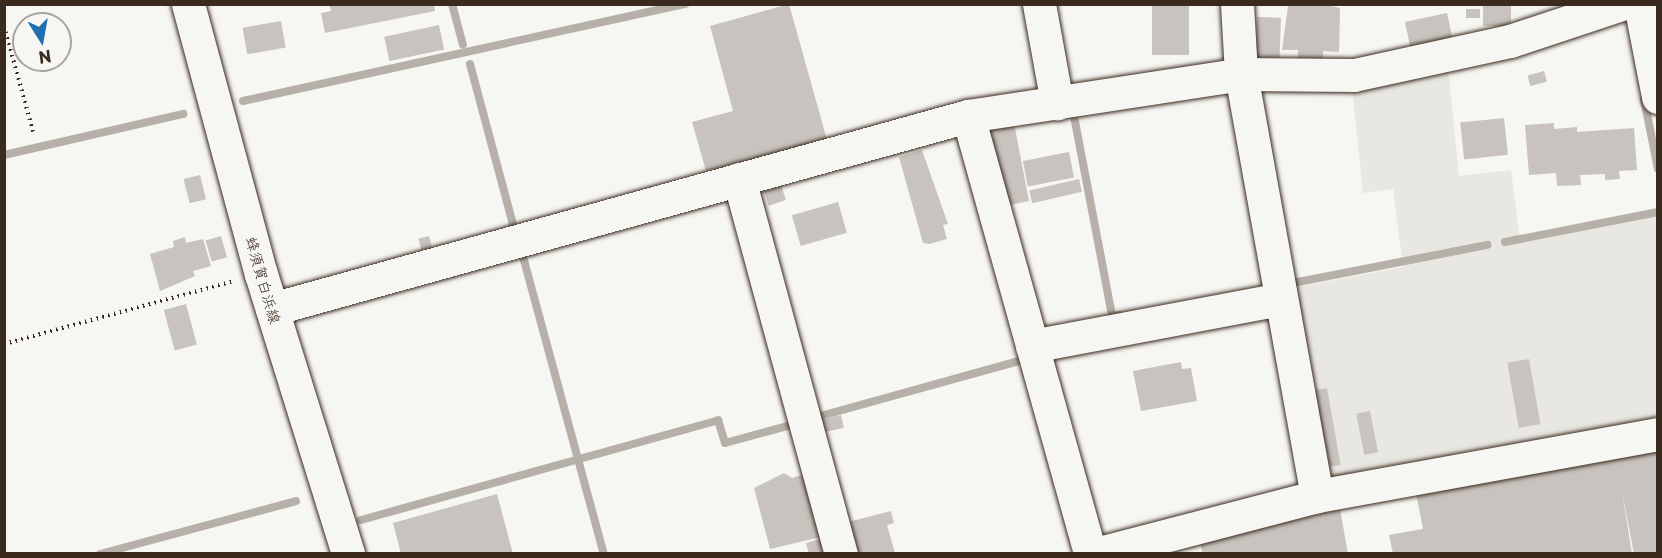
<!DOCTYPE html>
<html>
<head>
<meta charset="utf-8">
<style>
	body { margin:0 }
	#map { position:relative; width:1662px; height:558px; overflow:hidden; background:#f6f6f2; font-family:"Playpen Sans","Klee One",sans-serif }
	div>[style] { position:absolute }
	.built>* { inset:0; background:#e8e7e2 }
	.stream>* { height:8px; margin:-4px; padding:0 4px; transform-origin:4px; border-radius:4px; background:#b6b0a9 }
	.building>* { inset:0; background:#c8c3be; transform-origin:0 0 }
	.path>* { height:4px; margin-top:-2px; transform-origin:0; background:repeating-linear-gradient(90deg,#3b2a1e 0 1.5px,transparent 0 6px) }
	.roads { filter:drop-shadow(0 0 2px #3b2a1e) drop-shadow(0 0 2px #3b2a1e) }
	.minor>* { height:33px; margin:-16.5px; padding:0 16.5px; transform-origin:16.5px; border-radius:16.5px; background:#f6f6f2 }
	.major>* { height:33px; margin:-16.5px; padding:0 16.5px; transform-origin:16.5px; border-radius:16.5px; background:#f6f6f2 }
	span { translate:-50% -50%; white-space:nowrap; text-align:center; line-height:1.15; -webkit-text-stroke:5px #f6f6f2; paint-order:stroke }
	.street-label { font-size:15px; color:#3b2a1e }
	.frame { position:absolute; inset:0; border:6px solid #3b2a1e; pointer-events:none }
	.north { position:absolute; left:12px; top:12px; width:60px; height:60px; box-sizing:border-box; background:#f6f6f2; border:2px solid #aba49d; border-radius:50%; rotate:169deg; font-size:16px; font-weight:700; line-height:24px; text-align:center; color:#3b2a1e }
	.north::after { content:''; display:block; margin:auto; width:21px; height:27px; background:#1f6fb2; clip-path:polygon(50% 0,100% 100%,50% 72%,0 100%) }
</style>
</head>
<body>
<div id="map">
	<div class="built">
		<div style="clip-path:polygon(1448px 67px,1459px 176px,1511px 170px,1520px 241px,1657px 215px,1657px 420px,1336px 477px,1325px 469px,1292px 288px,1403px 267px,1393px 189px,1363px 193px,1352px 88px)"></div>
	</div>
	<div class="stream">
		<div style="left:452px;top:4px;width:42px;rotate:75deg"></div>
		<div style="left:470px;top:64px;width:170px;rotate:75deg"></div>
		<div style="left:1644px;top:99px;width:71px;rotate:78.7deg"></div>
		<div style="left:243px;top:101px;width:453px;rotate:-12.4deg"></div>
		<div style="left:1074px;top:116px;width:204px;rotate:79.2deg"></div>
		<div style="left:1112px;top:316px;width:8px;rotate:-7deg"></div>
		<div style="left:4px;top:155px;width:184px;rotate:-12.9deg"></div>
		<div style="left:1505px;top:242px;width:156px;rotate:-11.1deg"></div>
		<div style="left:522px;top:253px;width:312px;rotate:74.8deg"></div>
		<div style="left:1293px;top:283px;width:198px;rotate:-11.1deg"></div>
		<div style="left:817px;top:417px;width:214px;rotate:-15.5deg"></div>
		<div style="left:361px;top:520px;width:371px;rotate:-15.6deg"></div>
		<div style="left:718px;top:420px;width:24px;rotate:73deg"></div>
		<div style="left:725px;top:443px;width:73px;rotate:-15.2deg"></div>
		<div style="left:100px;top:554px;width:203px;rotate:-15.1deg"></div>
	</div>
	<div class="building">
		<div style="clip-path:polygon(329px 4px,434px 4px,435px 11px,325px 33px,321px 13px,331px 11px)"></div>
		<div style="clip-path:polygon(789px 4px,827px 140px,713px 172px,712px 169px,706px 171px,692px 122px,733px 111px,710px 26px)"></div>
		<div style="left:1152px;top:4px;width:37px;height:51px"></div>
		<div style="clip-path:polygon(1322px 4px,1340px 8px,1339px 52px,1323px 51px,1323px 59px,1298px 58px,1298px 50px,1282px 50px,1288px 6px)"></div>
		<div style="left:1483px;top:4px;width:28px;height:22px"></div>
		<div style="left:1466px;top:9px;width:14px;height:9px"></div>
		<div style="left:1447px;top:13px;width:25px;height:43px;rotate:78deg"></div>
		<div style="left:1257px;top:17px;width:24px;height:40px;rotate:2deg"></div>
		<div style="left:281px;top:21px;width:27px;height:39px;rotate:80deg"></div>
		<div style="left:439px;top:25px;width:25px;height:56px;rotate:78deg"></div>
		<div style="left:1544px;top:71px;width:11px;height:17px;rotate:75deg"></div>
		<div style="left:1504px;top:118px;width:37px;height:44px;rotate:84deg"></div>
		<div style="clip-path:polygon(1014px 123px,1029px 201px,1006px 206px,986px 135px,991px 135px,989px 128px)"></div>
		<div style="clip-path:polygon(1554px 123px,1554px 129px,1577px 127px,1577px 132px,1634px 128px,1637px 170px,1619px 171px,1620px 179px,1605px 180px,1605px 174px,1580px 175px,1581px 185px,1557px 186px,1556px 173px,1529px 175px,1525px 125px)"></div>
		<div style="clip-path:polygon(922px 150px,948px 224px,943px 225px,947px 239px,929px 244px,923px 243px,899px 157px)"></div>
		<div style="left:1069px;top:152px;width:26px;height:47px;rotate:79deg"></div>
		<div style="left:200px;top:175px;width:25px;height:17px;rotate:76deg"></div>
		<div style="left:1079px;top:179px;width:13px;height:51px;rotate:77deg"></div>
		<div style="left:780px;top:182px;width:19px;height:18px;rotate:72deg"></div>
		<div style="left:838px;top:202px;width:32px;height:48px;rotate:74deg"></div>
		<div style="left:221px;top:236px;width:22px;height:16px;rotate:74deg"></div>
		<div style="left:429px;top:236px;width:16px;height:11px;rotate:75deg"></div>
		<div style="clip-path:polygon(185px 237px,186px 243px,203px 239px,211px 266px,193px 271px,195px 276px,160px 291px,150px 254px,174px 247px,173px 241px)"></div>
		<div style="left:186px;top:304px;width:42px;height:23px;rotate:75deg"></div>
		<div style="left:1529px;top:359px;width:66px;height:22px;rotate:80deg"></div>
		<div style="clip-path:polygon(1181px 362px,1182px 369px,1191px 368px,1197px 401px,1141px 411px,1133px 371px)"></div>
		<div style="left:1327px;top:388px;width:78px;height:12px;rotate:80deg"></div>
		<div style="left:1370px;top:411px;width:42px;height:14px;rotate:79deg"></div>
		<div style="left:841px;top:415px;width:13px;height:24px;rotate:77deg"></div>
		<div style="clip-path:polygon(1658px 448px,1658px 554px,1634px 554px,1622px 491px,1632px 554px,1393px 554px,1389px 535px,1423px 529px,1416px 493px)"></div>
		<div style="clip-path:polygon(784px 473px,792px 478px,808px 473px,821px 537px,770px 549px,754px 488px)"></div>
		<div style="clip-path:polygon(497px 494px,513px 554px,401px 554px,393px 523px)"></div>
		<div style="clip-path:polygon(1340px 509px,1348px 554px,1203px 554px,1200px 543px)"></div>
		<div style="clip-path:polygon(891px 511px,894px 523px,887px 525px,895px 553px,852px 554px,844px 523px)"></div>
		<div style="clip-path:polygon(827px 537px,832px 554px,809px 554px,806px 543px)"></div>
	</div>
	<div class="path">
		<div style="left:4px;top:26px;width:113px;rotate:74.6deg"></div>
		<div style="left:4px;top:344px;width:239px;rotate:-15.3deg"></div>
	</div>
	<div class="roads">
		<div class="minor">
			<div style="left:1039px;top:4px;width:101px;rotate:79.7deg"></div>
			<div style="left:1237px;top:4px;width:70px;rotate:86.7deg"></div>
			<div style="left:1241px;top:74px;width:429px;rotate:79.8deg"></div>
			<div style="left:1640px;top:4px;width:95px;rotate:79deg"></div>
			<div style="left:968px;top:116px;width:455px;rotate:74.4deg"></div>
			<div style="left:739px;top:179px;width:389px;rotate:74.8deg"></div>
			<div style="left:272px;top:309px;width:722px;rotate:-15.5deg"></div>
			<div style="left:968px;top:116px;width:276px;rotate:-8.7deg"></div>
			<div style="left:1241px;top:74px;width:113px;rotate:0.5deg"></div>
			<div style="left:1354px;top:75px;width:160px;rotate:-12.3deg"></div>
			<div style="left:1510px;top:41px;width:118px;rotate:-18.3deg"></div>
			<div style="left:1032px;top:346px;width:252px;rotate:-10.7deg"></div>
			<div style="left:1095px;top:554px;width:229px;rotate:-14.6deg"></div>
			<div style="left:1317px;top:496px;width:347px;rotate:-10.3deg"></div>
		</div>
		<div class="major">
			<div style="left:188px;top:4px;width:280px;rotate:74.9deg"></div>
			<div style="left:261px;top:274px;width:293px;rotate:72.7deg"></div>
		</div>
	</div>
	<div class="street-label">
		<span style="left:264px;top:280px;rotate:74deg">蜂須賀白浜線</span>
	</div>
	<div class="frame"></div>
	<div class="north">N</div>
</div>
</body>
</html>
